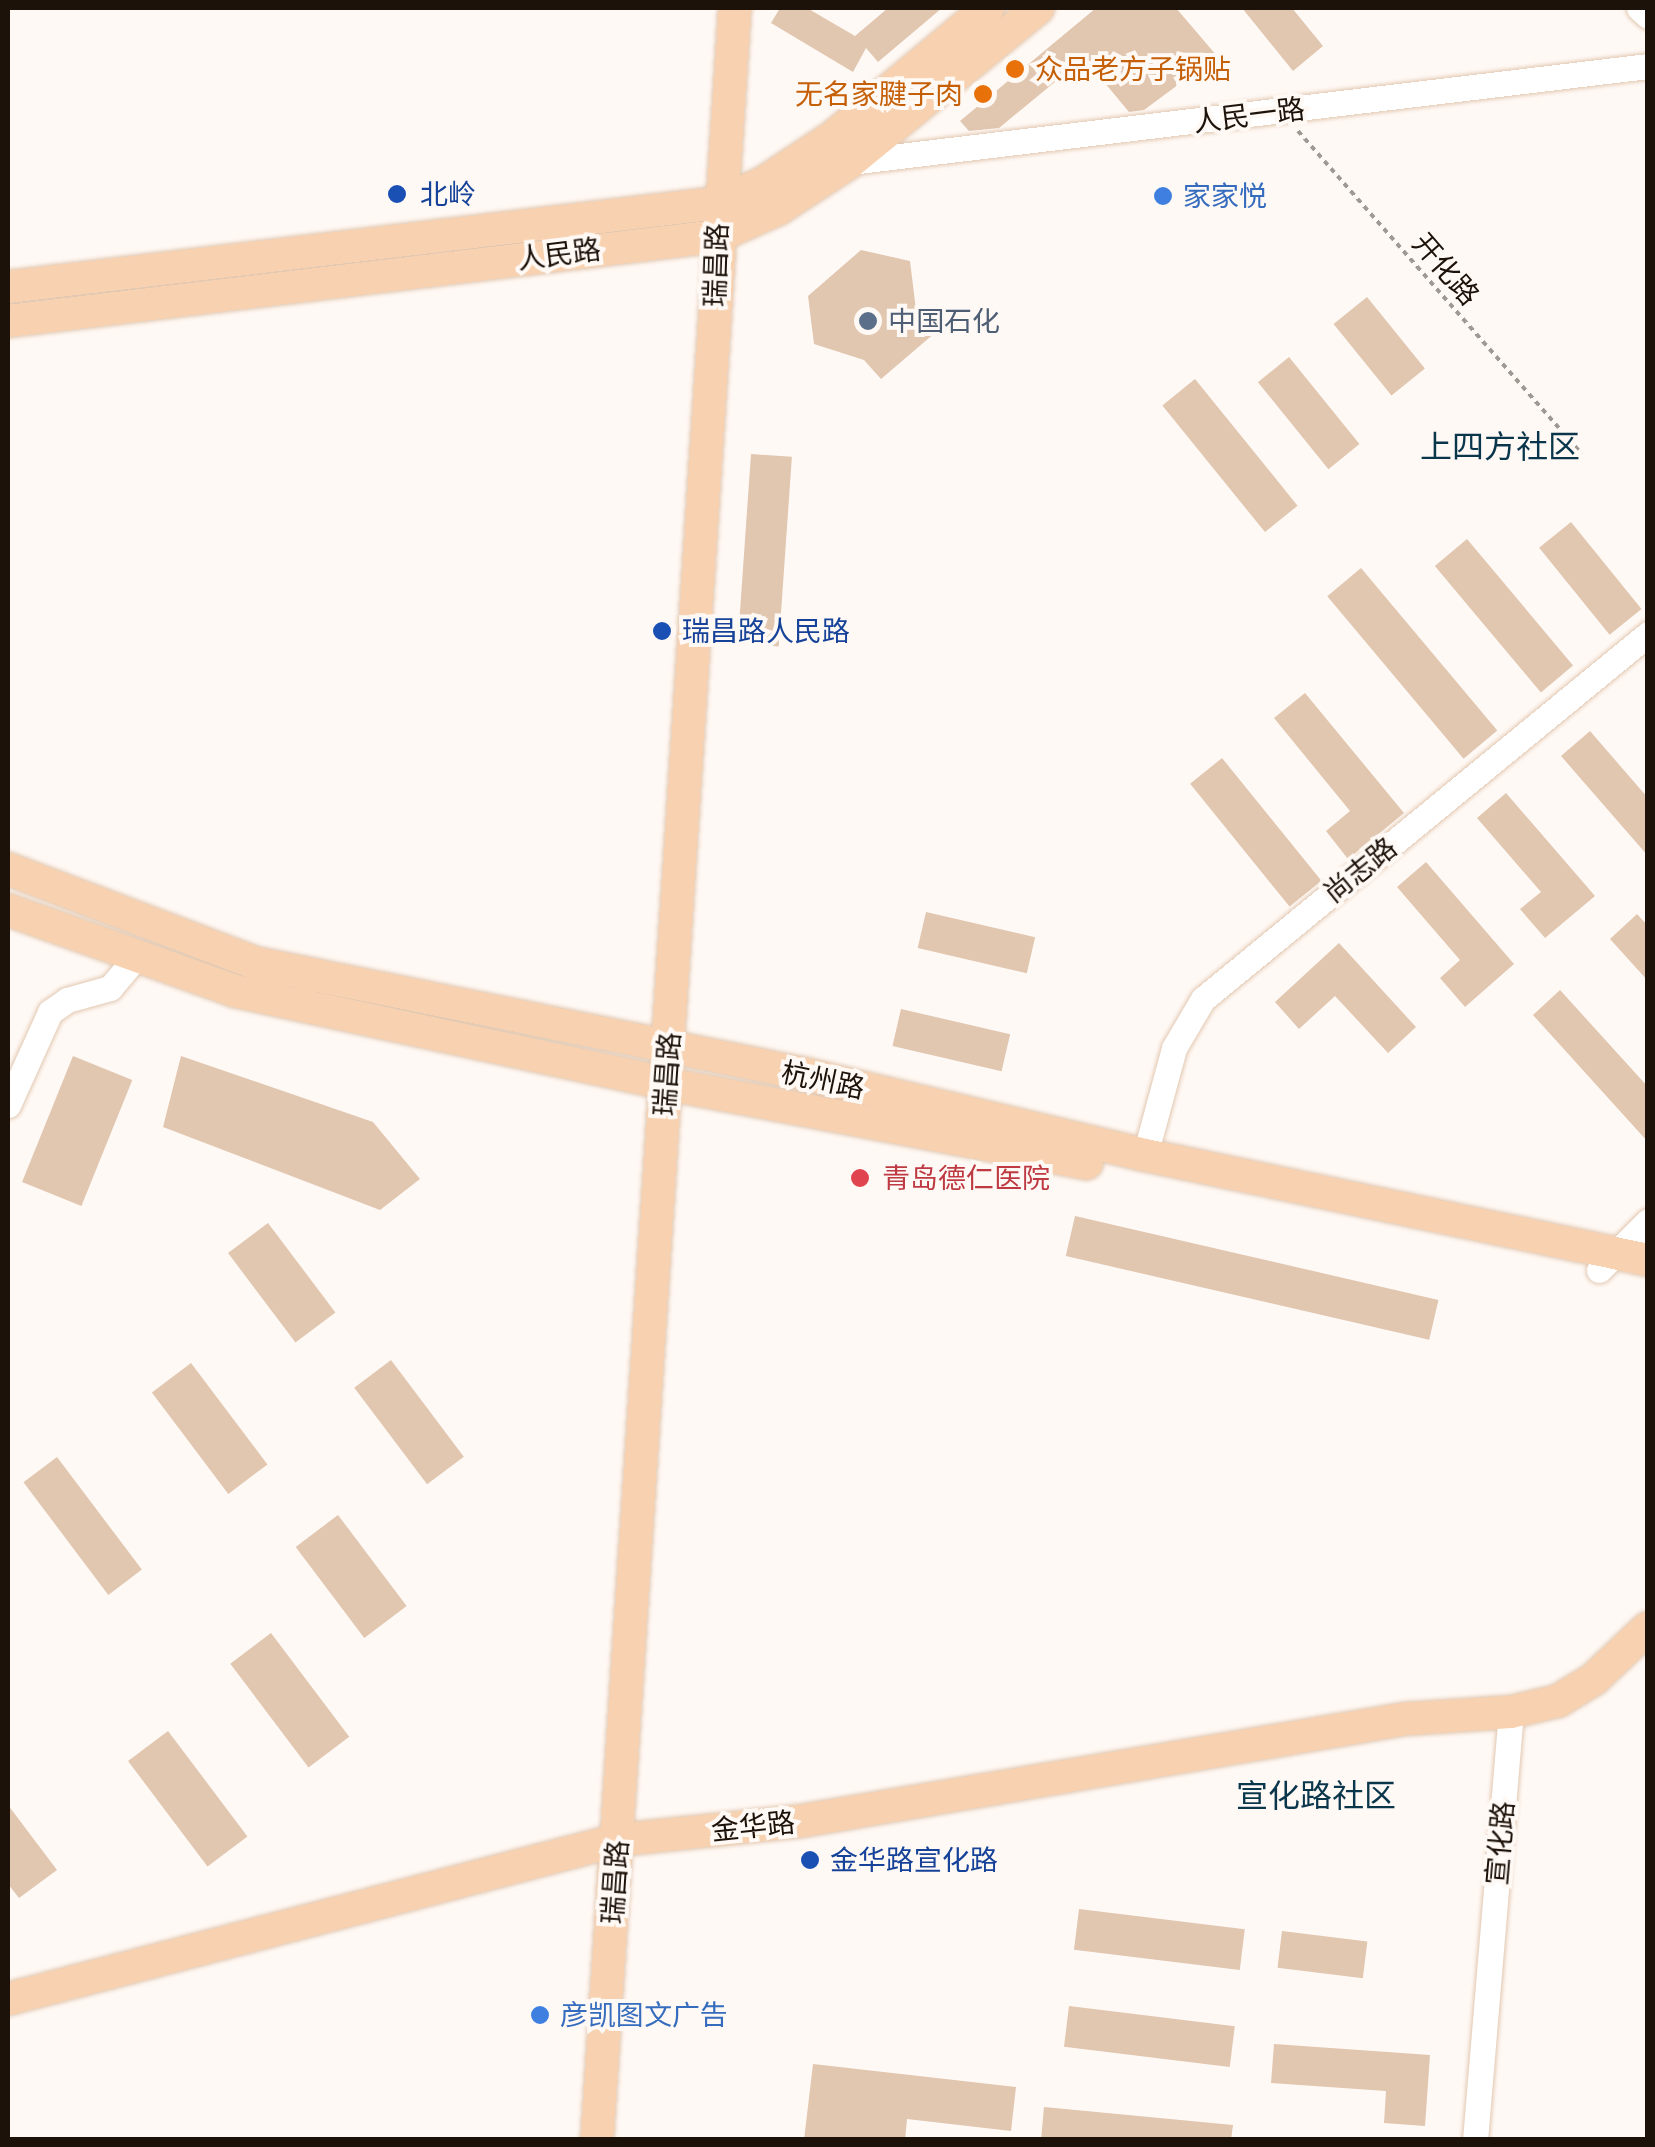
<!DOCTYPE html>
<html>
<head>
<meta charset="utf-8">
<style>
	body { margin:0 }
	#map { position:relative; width:1655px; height:2147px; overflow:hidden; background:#fff9f5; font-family:"Archivo Narrow","Noto Sans SC",sans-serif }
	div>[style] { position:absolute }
	.building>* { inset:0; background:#e1c6b0; transform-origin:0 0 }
	.path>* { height:4px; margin-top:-2px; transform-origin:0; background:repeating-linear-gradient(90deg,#a09892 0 5px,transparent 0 10px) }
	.roads { filter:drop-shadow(0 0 2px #e2c8b1) drop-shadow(0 0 2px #e2c8b1) }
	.minor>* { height:25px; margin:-12.5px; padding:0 12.5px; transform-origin:12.5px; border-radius:12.5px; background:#fff }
	.major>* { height:32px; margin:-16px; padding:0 16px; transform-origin:16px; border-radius:16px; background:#f8d2b0 }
	.dots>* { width:28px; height:28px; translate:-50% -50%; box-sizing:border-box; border:5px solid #fff9f5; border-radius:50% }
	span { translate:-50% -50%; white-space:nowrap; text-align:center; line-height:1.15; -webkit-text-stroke:8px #fff9f5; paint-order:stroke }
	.food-label { font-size:28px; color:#c56008 }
	.left { translate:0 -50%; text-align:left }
	.right { translate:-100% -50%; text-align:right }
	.street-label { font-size:28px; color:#1c120a }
	.transit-label { font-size:28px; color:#164399 }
	.shop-label { font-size:28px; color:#366cbe }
	.service-label { font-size:28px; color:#4e5e75 }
	.health-label { font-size:28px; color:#be3a42 }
	.quarter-label { font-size:32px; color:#0a364c }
	.frame { position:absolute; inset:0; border:10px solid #1c120a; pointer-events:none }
</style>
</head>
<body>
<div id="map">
	<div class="building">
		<div style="clip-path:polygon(780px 8px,807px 8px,855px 36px,888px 8px,942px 8px,878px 62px,866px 48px,853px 72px,771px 23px)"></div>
		<div style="clip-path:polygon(1096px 8px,1176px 8px,1217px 56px,1144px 110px,1129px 112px,1084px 58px,999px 128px,969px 131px,960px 121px)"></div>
		<div style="clip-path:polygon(1242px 8px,1292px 8px,1323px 46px,1293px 71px)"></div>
		<div style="clip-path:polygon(861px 250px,910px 261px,916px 310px,936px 332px,881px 379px,864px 360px,814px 344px,808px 296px)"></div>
		<div style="left:1367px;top:297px;width:92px;height:43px;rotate:51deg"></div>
		<div style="left:1289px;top:357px;width:112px;height:40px;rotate:51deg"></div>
		<div style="left:1195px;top:379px;width:163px;height:42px;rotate:51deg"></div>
		<div style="left:751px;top:454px;width:41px;height:190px;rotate:4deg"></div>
		<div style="left:1571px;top:522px;width:112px;height:41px;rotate:51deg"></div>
		<div style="left:1467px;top:539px;width:165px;height:42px;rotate:50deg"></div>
		<div style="left:1361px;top:568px;width:212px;height:44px;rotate:50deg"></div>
		<div style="clip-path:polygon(1305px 693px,1404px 813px,1348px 859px,1326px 831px,1350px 811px,1274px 718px)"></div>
		<div style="clip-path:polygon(1590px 731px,1648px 798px,1648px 856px,1561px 756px)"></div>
		<div style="left:1222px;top:758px;width:158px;height:41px;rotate:51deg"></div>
		<div style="clip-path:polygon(1506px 793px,1595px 896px,1545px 938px,1520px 909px,1541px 892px,1477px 818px)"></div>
		<div style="clip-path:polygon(1426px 862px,1514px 964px,1465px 1007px,1440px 978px,1460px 960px,1397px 887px)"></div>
		<div style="left:926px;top:912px;width:112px;height:37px;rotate:13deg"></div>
		<div style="clip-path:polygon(1637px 914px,1648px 926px,1648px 981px,1610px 939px)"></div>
		<div style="clip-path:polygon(1339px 943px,1416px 1027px,1388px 1053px,1335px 996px,1299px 1029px,1275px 1002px)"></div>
		<div style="clip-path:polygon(1560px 990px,1648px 1087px,1648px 1142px,1533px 1015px)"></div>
		<div style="left:901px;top:1009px;width:112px;height:38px;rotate:13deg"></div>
		<div style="left:73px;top:1056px;width:64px;height:136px;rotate:22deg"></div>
		<div style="clip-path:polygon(181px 1056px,373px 1122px,420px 1179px,380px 1210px,163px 1127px)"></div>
		<div style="left:1075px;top:1216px;width:373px;height:41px;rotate:13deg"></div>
		<div style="left:268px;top:1223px;width:112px;height:50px;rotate:53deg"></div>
		<div style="left:391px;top:1360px;width:121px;height:46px;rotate:53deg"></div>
		<div style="left:191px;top:1363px;width:127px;height:49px;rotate:53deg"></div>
		<div style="left:57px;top:1457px;width:141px;height:42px;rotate:53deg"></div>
		<div style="left:338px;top:1515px;width:114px;height:53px;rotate:53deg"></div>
		<div style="left:271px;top:1633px;width:130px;height:51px;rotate:53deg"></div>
		<div style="left:168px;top:1731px;width:132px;height:50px;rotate:53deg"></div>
		<div style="clip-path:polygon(8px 1805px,57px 1870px,19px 1898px,8px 1884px)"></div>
		<div style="left:1079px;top:1909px;width:167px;height:41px;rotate:7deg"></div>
		<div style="left:1282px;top:1931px;width:86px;height:37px;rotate:7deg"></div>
		<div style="left:1069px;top:2006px;width:167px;height:41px;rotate:7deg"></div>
		<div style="clip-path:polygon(1274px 2044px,1430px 2055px,1425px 2126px,1384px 2123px,1386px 2091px,1271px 2083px)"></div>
		<div style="clip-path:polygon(813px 2064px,1016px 2087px,1011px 2131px,907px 2119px,905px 2140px,804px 2140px)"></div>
		<div style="clip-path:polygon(1044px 2107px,1233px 2125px,1231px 2140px,1041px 2140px)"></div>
	</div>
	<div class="path">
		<div style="left:1298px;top:131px;width:430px;rotate:48.7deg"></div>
	</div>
	<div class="roads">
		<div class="minor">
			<div style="left:1639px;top:8px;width:12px;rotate:42deg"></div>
			<div style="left:850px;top:162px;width:804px;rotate:-6.86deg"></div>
			<div style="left:8px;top:1105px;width:102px;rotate:-65.7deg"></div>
			<div style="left:50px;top:1012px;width:21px;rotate:-35deg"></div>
			<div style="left:67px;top:1000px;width:45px;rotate:-15.6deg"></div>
			<div style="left:110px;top:988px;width:42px;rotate:-49.8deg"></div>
			<div style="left:1145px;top:1155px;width:111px;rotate:-74.8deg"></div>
			<div style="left:1174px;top:1048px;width:57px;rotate:-59.4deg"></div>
			<div style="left:1203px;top:999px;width:576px;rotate:-39.36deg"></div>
			<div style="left:1599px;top:1270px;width:69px;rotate:-45deg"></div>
			<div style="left:1475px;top:2140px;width:430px;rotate:-85.2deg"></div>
		</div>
		<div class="major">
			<div style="left:8px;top:287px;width:715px;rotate:-6.75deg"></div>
			<div style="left:718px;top:203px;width:49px;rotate:-24deg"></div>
			<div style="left:763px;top:183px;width:84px;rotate:-33.3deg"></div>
			<div style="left:833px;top:137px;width:202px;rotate:-39.8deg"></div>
			<div style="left:8px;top:321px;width:715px;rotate:-6.83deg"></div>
			<div style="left:718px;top:236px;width:66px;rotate:-24.2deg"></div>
			<div style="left:778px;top:209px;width:86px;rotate:-33.1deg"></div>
			<div style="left:850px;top:162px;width:243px;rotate:-39.3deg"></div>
			<div style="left:8px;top:869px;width:264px;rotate:20.8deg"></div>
			<div style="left:255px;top:963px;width:561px;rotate:11.41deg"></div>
			<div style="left:805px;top:1074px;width:350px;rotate:13.4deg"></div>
			<div style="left:1145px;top:1155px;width:514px;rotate:11.79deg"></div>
			<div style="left:8px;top:910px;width:241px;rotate:19.6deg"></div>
			<div style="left:235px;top:991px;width:442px;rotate:12.1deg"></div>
			<div style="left:667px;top:1084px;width:427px;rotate:10.7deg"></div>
			<div style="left:8px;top:1999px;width:630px;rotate:-14.61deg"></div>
			<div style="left:618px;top:1840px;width:184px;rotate:-5.9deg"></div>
			<div style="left:801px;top:1821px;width:613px;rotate:-9.59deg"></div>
			<div style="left:1405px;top:1719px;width:106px;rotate:-3.8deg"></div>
			<div style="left:1511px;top:1712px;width:48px;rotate:-13.2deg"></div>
			<div style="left:1558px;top:1701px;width:42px;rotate:-31.4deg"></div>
			<div style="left:1594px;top:1679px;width:74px;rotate:-43.4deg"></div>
			<div style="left:597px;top:2140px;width:2136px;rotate:-86.3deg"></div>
		</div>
	</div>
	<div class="dots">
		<div style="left:1015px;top:69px;background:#e8710a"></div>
		<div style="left:983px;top:94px;background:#e8710a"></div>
		<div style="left:397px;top:194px;background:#1a4fb4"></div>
		<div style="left:1163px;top:196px;background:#3f7fe0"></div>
		<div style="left:868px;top:321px;background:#5c6f8a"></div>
		<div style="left:662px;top:631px;background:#1a4fb4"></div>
		<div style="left:860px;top:1178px;background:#e0444e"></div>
		<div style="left:810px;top:1860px;background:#1a4fb4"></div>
		<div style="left:540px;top:2015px;background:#3f7fe0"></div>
	</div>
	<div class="food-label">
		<span class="left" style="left:1035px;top:69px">众品老方子锅贴</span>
		<span class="right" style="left:963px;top:94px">无名家腱子肉</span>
	</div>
	<div class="street-label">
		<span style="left:1249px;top:115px;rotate:-7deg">人民一路</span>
		<span style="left:559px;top:254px;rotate:-7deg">人民路</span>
		<span style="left:716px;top:265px;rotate:-88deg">瑞昌路</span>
		<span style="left:1446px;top:269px;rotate:49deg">开化路</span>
		<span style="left:1360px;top:870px;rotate:-39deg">尚志路</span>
		<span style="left:667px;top:1074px;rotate:-86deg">瑞昌路</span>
		<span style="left:823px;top:1080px;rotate:12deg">杭州路</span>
		<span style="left:753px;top:1826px;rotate:-6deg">金华路</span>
		<span style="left:1500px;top:1843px;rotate:-85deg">宣化路</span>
		<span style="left:615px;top:1882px;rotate:-86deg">瑞昌路</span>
	</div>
	<div class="transit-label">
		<span class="left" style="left:420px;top:194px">北岭</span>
		<span class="left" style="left:682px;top:631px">瑞昌路人民路</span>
		<span class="left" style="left:830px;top:1860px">金华路宣化路</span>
	</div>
	<div class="shop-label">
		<span class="left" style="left:1183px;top:196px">家家悦</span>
		<span class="left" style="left:560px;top:2015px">彦凯图文广告</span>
	</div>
	<div class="service-label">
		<span class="left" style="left:888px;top:321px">中国石化</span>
	</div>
	<div class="health-label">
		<span class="left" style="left:882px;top:1178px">青岛德仁医院</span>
	</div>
	<div class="quarter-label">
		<span style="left:1500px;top:447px">上四方社区</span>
		<span style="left:1316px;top:1796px">宣化路社区</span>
	</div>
	<div class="frame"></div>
</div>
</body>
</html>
